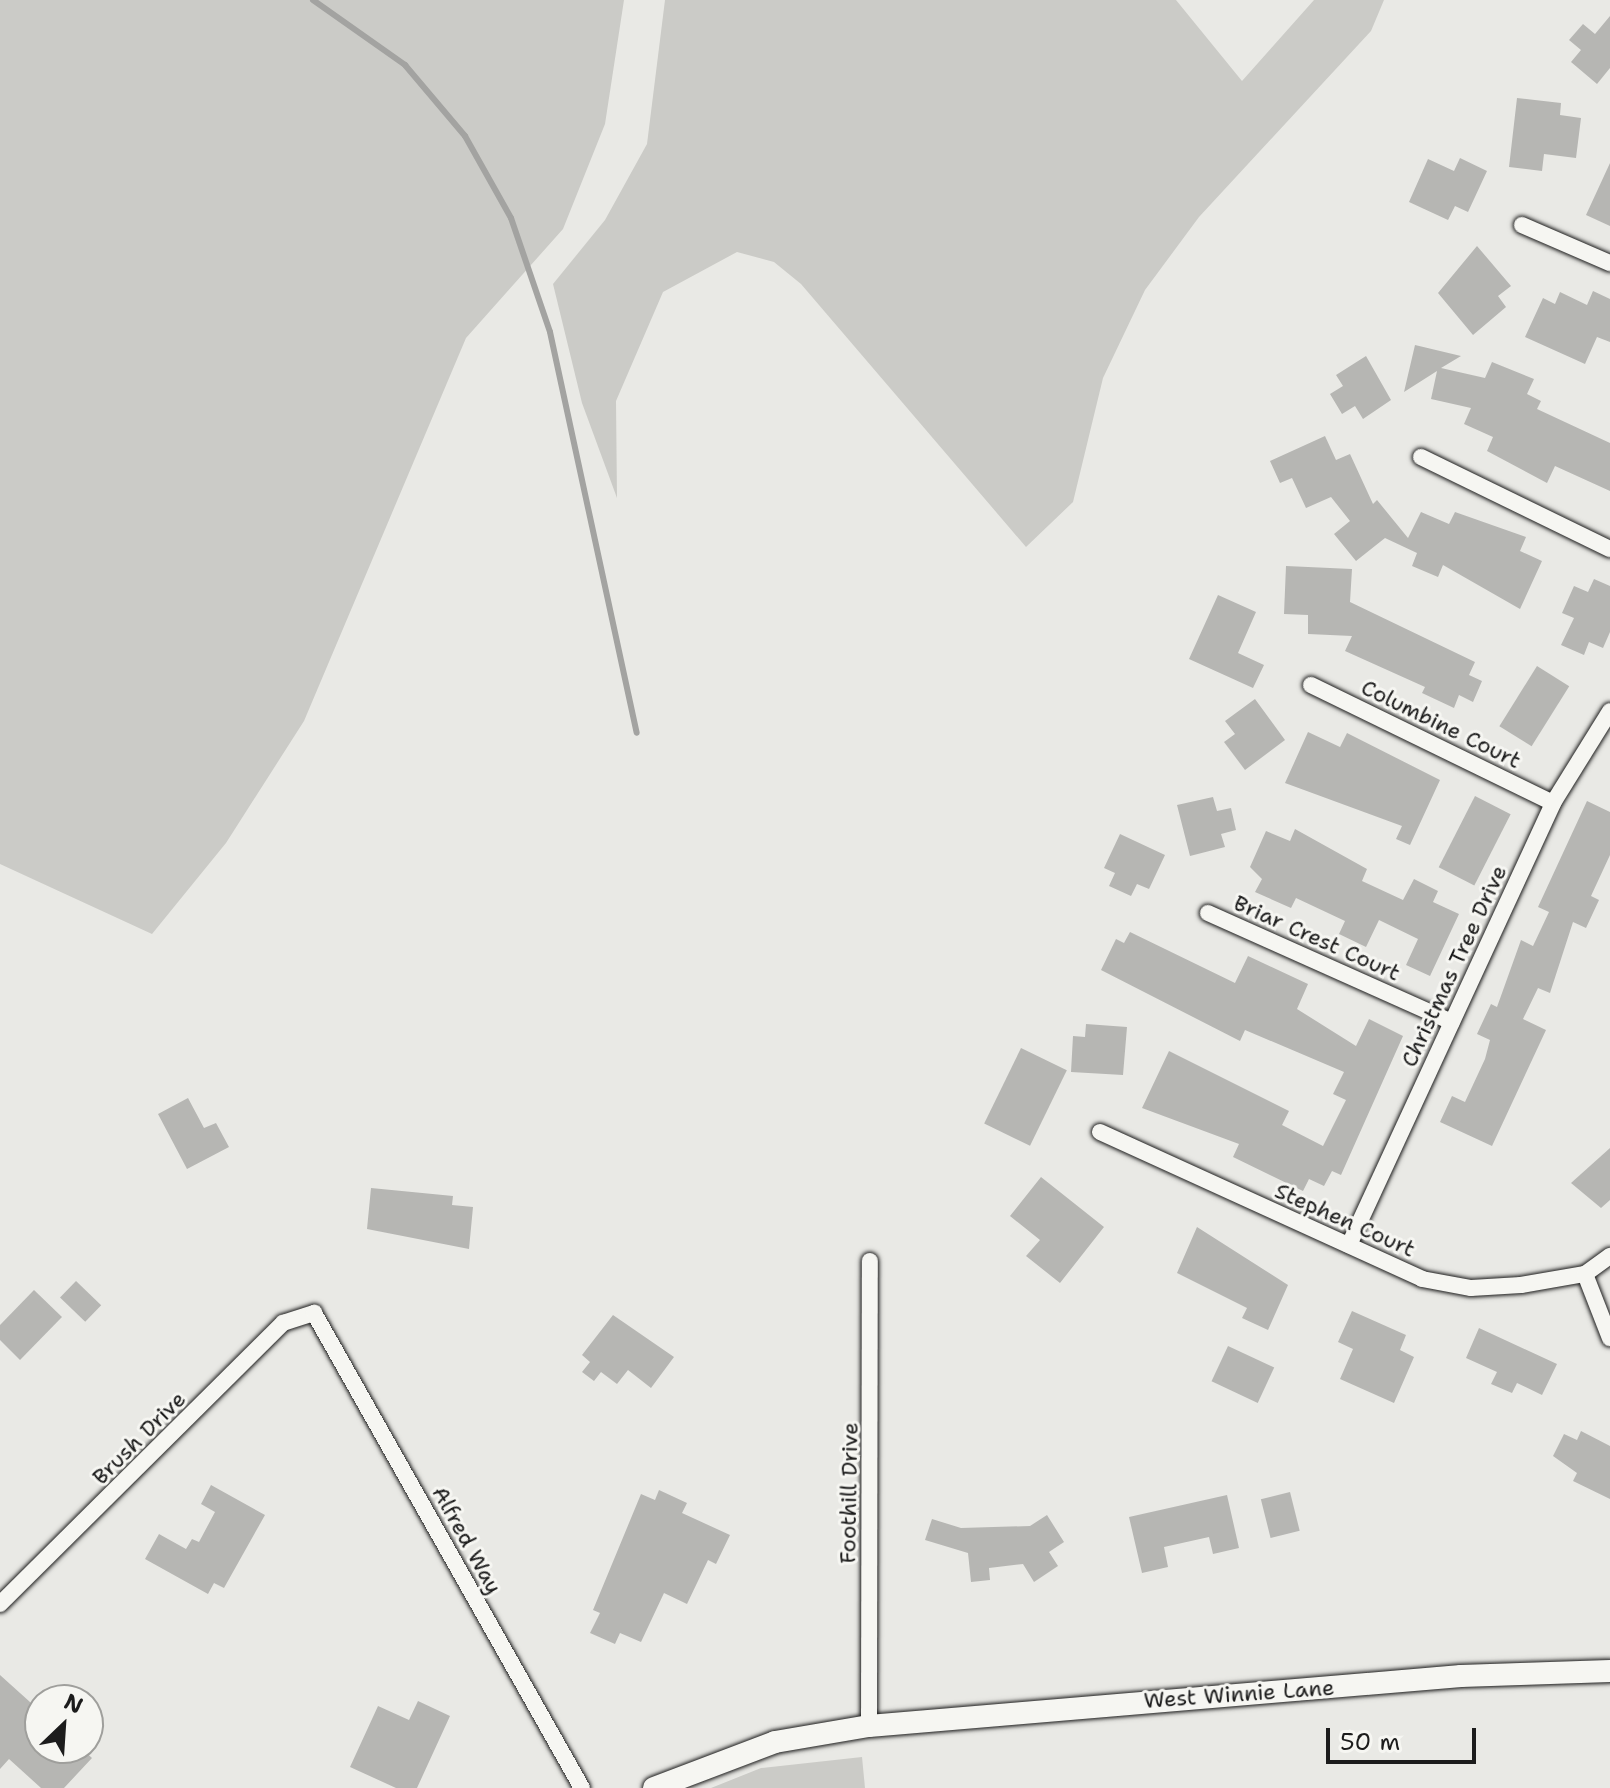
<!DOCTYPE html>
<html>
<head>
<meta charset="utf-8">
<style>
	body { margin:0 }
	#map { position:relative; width:1610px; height:1788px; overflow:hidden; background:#e9e9e5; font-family:"Shantell Sans",sans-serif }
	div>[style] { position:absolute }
	.green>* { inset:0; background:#cbcbc7 }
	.stream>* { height:6px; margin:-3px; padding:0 3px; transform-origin:3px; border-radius:3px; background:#a3a3a1 }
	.building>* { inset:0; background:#b6b6b3; transform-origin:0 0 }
	.roads { filter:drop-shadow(0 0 2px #1c1c1c) drop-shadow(0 0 2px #1c1c1c) }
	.street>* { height:16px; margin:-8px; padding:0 8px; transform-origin:8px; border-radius:8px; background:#f6f6f2 }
	.secondary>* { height:22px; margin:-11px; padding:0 11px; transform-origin:11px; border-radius:11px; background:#f6f6f2 }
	span { translate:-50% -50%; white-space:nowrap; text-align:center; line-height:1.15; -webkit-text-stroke:6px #f6f6f2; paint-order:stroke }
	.street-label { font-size:22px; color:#1c1c1c }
	.north { position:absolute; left:24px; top:1684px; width:80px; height:80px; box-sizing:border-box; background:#f6f6f2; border:2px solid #9f9f9c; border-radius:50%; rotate:25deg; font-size:22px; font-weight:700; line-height:32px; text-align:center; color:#1c1c1c }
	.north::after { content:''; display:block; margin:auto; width:28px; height:36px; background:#1c1c1c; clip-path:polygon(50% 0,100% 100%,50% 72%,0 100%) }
	.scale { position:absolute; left:1326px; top:1728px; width:150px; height:36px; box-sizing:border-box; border:4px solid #1c1c1c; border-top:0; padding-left:10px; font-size:24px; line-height:28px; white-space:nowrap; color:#1c1c1c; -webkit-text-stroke:6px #f6f6f2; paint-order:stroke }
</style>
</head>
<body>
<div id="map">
	<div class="green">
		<div style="clip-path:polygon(0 0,624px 0,605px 124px,563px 229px,466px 338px,304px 721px,226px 843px,152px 934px,0 864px)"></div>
		<div style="clip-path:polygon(665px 0,1176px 0,1242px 81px,1314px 0,1384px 0,1371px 31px,1199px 217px,1145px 290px,1103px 378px,1073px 502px,1026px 547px,801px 284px,774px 262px,737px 252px,663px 292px,616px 401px,617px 498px,582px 403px,553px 284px,605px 220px,647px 144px)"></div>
		<div style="clip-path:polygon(862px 1757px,865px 1788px,711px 1788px,761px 1768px)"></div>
	</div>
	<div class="stream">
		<div style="left:313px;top:0;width:113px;rotate:35.2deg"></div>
		<div style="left:405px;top:65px;width:93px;rotate:49.8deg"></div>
		<div style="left:465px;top:136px;width:94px;rotate:60.7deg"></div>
		<div style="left:511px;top:218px;width:120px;rotate:71.1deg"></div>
		<div style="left:550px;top:332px;width:410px;rotate:77.8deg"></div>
	</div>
	<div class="building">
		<div style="clip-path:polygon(1610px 16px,1610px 68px,1597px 84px,1571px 62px,1581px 50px,1569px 40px,1583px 24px,1595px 34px)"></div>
		<div style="clip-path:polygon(1517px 98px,1561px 103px,1560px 115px,1581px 118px,1576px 158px,1544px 154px,1542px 171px,1509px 167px)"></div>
		<div style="clip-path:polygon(1460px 158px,1487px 171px,1468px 212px,1455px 206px,1448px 220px,1409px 202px,1428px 159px,1454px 171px)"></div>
		<div style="clip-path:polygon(1610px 163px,1610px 226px,1586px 215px)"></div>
		<div style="clip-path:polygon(1477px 246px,1511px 286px,1498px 296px,1506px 307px,1473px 335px,1438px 293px)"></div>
		<div style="clip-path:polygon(1593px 291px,1610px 299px,1610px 342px,1597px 337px,1585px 364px,1525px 337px,1543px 298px,1555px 304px,1560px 292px,1587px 305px)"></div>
		<div style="clip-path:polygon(1415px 345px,1461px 356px,1441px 368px,1485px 378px,1492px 362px,1534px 379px,1527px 394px,1541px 401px,1537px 409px,1610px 443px,1610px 491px,1555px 466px,1547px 483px,1487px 451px,1493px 437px,1464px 424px,1471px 408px,1431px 399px,1437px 371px,1404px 392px)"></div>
		<div style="clip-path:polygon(1366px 356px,1391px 400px,1363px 419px,1355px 406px,1342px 414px,1330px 394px,1343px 386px,1336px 375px)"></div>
		<div style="clip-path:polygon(1325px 436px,1336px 460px,1350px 454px,1373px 504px,1377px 500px,1408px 538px,1421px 512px,1449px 524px,1455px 512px,1526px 537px,1520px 551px,1542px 561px,1520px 609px,1443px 565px,1438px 577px,1412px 566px,1417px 553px,1385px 538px,1356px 561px,1334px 534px,1350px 521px,1331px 497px,1306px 508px,1292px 478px,1280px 483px,1270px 461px)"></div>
		<div style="clip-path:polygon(1286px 566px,1352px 569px,1350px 602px,1475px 662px,1469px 675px,1482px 681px,1473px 702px,1459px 695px,1454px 708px,1422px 693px,1425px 687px,1345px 651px,1352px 636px,1308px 634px,1308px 615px,1284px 614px)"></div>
		<div style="clip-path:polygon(1594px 579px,1610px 586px,1610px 632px,1603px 648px,1589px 642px,1584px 655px,1561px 645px,1574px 618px,1562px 613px,1574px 586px,1588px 592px)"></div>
		<div style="clip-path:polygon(1218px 595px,1256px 612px,1238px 653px,1264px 665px,1253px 688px,1189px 659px)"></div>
		<div style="left:1537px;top:666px;width:38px;height:71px;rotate:32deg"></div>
		<div style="clip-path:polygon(1255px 699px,1285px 740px,1245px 770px,1224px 742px,1235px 734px,1225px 721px)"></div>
		<div style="clip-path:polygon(1308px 732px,1340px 747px,1347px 733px,1440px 780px,1410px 845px,1396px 839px,1402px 826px,1285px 783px)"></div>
		<div style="left:1475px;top:796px;width:40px;height:80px;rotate:27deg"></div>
		<div style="clip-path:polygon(1213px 797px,1217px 811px,1231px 808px,1236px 830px,1221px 834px,1225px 847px,1190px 856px,1177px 805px)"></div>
		<div style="clip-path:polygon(1587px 801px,1610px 812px,1610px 855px,1591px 896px,1599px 900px,1586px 928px,1573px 922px,1550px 993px,1538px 988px,1523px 1019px,1546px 1030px,1492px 1146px,1440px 1122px,1452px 1096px,1465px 1102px,1485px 1059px,1490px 1040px,1477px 1034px,1491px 1004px,1497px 1007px,1521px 940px,1533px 946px,1549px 912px,1538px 907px)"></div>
		<div style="clip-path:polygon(1295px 829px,1367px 869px,1362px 881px,1403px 900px,1414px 879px,1438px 891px,1433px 902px,1459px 914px,1430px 976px,1406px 965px,1418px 939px,1379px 920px,1366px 947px,1339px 934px,1345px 921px,1296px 898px,1291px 908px,1255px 892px,1262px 879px,1250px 867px,1266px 831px,1290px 841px)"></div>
		<div style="clip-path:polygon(1120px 834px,1165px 855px,1149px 889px,1137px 884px,1131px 896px,1109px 886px,1115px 873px,1104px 868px)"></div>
		<div style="clip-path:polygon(1130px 932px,1235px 983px,1248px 956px,1308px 984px,1297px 1009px,1356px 1046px,1369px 1019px,1403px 1036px,1341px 1175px,1332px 1171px,1324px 1186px,1309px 1179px,1303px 1191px,1233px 1157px,1239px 1144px,1142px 1108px,1169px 1051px,1289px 1111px,1282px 1125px,1323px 1146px,1346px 1100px,1333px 1094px,1344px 1072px,1245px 1030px,1240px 1041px,1101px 970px,1116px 939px,1124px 943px)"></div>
		<div style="clip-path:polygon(1086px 1024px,1127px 1027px,1123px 1075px,1071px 1072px,1073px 1036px,1085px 1037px)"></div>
		<div style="left:1021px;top:1048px;width:51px;height:84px;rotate:26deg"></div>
		<div style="clip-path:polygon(188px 1098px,204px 1128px,216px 1123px,229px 1147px,187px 1169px,158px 1114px)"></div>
		<div style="clip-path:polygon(1610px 1148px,1610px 1200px,1601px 1208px,1571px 1183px)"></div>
		<div style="clip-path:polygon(1041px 1177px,1104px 1227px,1060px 1283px,1026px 1256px,1040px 1240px,1010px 1216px)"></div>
		<div style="clip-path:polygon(371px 1188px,453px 1196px,452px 1205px,473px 1207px,469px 1249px,367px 1229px)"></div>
		<div style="clip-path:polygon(1197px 1227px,1288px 1285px,1268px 1330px,1242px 1318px,1247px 1308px,1177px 1273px)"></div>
		<div style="left:76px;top:1281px;width:35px;height:23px;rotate:44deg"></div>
		<div style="clip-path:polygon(34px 1290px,62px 1317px,20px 1360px,0 1340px,0 1325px)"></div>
		<div style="clip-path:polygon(1352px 1311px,1406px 1335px,1400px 1350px,1414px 1357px,1394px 1403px,1340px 1379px,1353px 1349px,1338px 1342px)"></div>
		<div style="clip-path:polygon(613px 1315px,674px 1357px,651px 1388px,628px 1370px,617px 1384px,601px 1372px,594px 1381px,582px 1372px,590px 1362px,582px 1355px)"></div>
		<div style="clip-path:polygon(1479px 1328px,1557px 1364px,1542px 1395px,1517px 1383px,1512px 1393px,1491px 1384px,1497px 1372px,1466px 1358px)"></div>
		<div style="left:1228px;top:1346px;width:51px;height:39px;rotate:25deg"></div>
		<div style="clip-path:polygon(1581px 1431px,1610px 1446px,1610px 1499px,1573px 1481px,1577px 1473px,1553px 1456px,1564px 1434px,1577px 1440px)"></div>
		<div style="clip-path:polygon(211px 1485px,265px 1515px,224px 1588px,214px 1583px,208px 1594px,145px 1559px,159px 1534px,186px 1549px,192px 1539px,199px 1542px,215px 1512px,201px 1504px)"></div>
		<div style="clip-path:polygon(659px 1490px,687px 1503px,682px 1513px,730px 1535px,716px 1564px,708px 1560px,687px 1604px,664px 1593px,641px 1642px,620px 1633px,615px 1644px,590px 1633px,600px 1613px,593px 1610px,641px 1494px,655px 1500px)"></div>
		<div style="left:1290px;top:1492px;width:40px;height:30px;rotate:76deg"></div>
		<div style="clip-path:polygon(1227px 1495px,1239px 1548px,1213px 1554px,1209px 1537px,1164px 1547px,1168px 1567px,1142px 1573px,1129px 1517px)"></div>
		<div style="clip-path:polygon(1047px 1515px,1064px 1542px,1049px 1552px,1058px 1566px,1034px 1582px,1023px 1564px,989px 1568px,990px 1580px,971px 1582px,968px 1553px,925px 1540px,932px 1519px,961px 1528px,1030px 1526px)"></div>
		<div style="clip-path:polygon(0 1675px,40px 1711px,40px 1748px,81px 1748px,92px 1758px,64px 1788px,41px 1788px,9px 1759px,0 1769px)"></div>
		<div style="clip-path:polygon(418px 1701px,450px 1716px,417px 1788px,396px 1788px,350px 1767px,378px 1706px,409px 1720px)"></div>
	</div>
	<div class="roads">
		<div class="street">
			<div style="left:1522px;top:225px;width:96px;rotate:23.4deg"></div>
			<div style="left:1421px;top:457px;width:210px;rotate:26deg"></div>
			<div style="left:1311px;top:685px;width:269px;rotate:26deg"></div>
			<div style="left:1208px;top:913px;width:267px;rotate:24.1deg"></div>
			<div style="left:1100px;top:1132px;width:354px;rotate:24.5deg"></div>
			<div style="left:1422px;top:1279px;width:50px;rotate:10.4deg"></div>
			<div style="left:1471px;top:1288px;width:50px;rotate:-3.4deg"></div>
			<div style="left:1521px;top:1285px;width:65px;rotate:-9.8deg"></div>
			<div style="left:1585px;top:1274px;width:31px;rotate:-36deg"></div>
			<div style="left:1349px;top:1245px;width:487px;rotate:-65.2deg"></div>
			<div style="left:1553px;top:803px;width:108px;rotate:-58.2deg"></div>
			<div style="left:1585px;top:1274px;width:69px;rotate:68.7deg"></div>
			<div style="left:0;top:1604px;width:399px;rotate:-44.8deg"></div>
			<div style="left:283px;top:1323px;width:33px;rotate:-18deg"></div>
			<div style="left:314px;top:1313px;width:545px;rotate:60.57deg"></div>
			<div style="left:869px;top:1726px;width:465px;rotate:-89.9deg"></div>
		</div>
		<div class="secondary">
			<div style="left:654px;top:1788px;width:129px;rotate:-20.8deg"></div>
			<div style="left:775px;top:1742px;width:95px;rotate:-9.7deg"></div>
			<div style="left:869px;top:1726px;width:594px;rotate:-4.83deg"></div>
			<div style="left:1461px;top:1676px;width:149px;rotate:-1.9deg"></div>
		</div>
	</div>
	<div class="street-label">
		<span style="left:1441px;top:724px;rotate:26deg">Columbine Court</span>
		<span style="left:1317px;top:938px;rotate:24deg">Briar Crest Court</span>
		<span style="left:1454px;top:966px;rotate:-65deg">Christmas Tree Drive</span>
		<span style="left:1345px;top:1220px;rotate:24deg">Stephen Court</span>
		<span style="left:139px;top:1438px;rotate:-45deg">Brush Drive</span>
		<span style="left:849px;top:1493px;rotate:-89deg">Foothill Drive</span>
		<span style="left:467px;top:1540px;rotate:61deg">Alfred Way</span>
		<span style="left:1239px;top:1694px;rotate:-4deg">West Winnie Lane</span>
	</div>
	<div class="north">N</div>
	<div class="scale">50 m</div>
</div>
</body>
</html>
